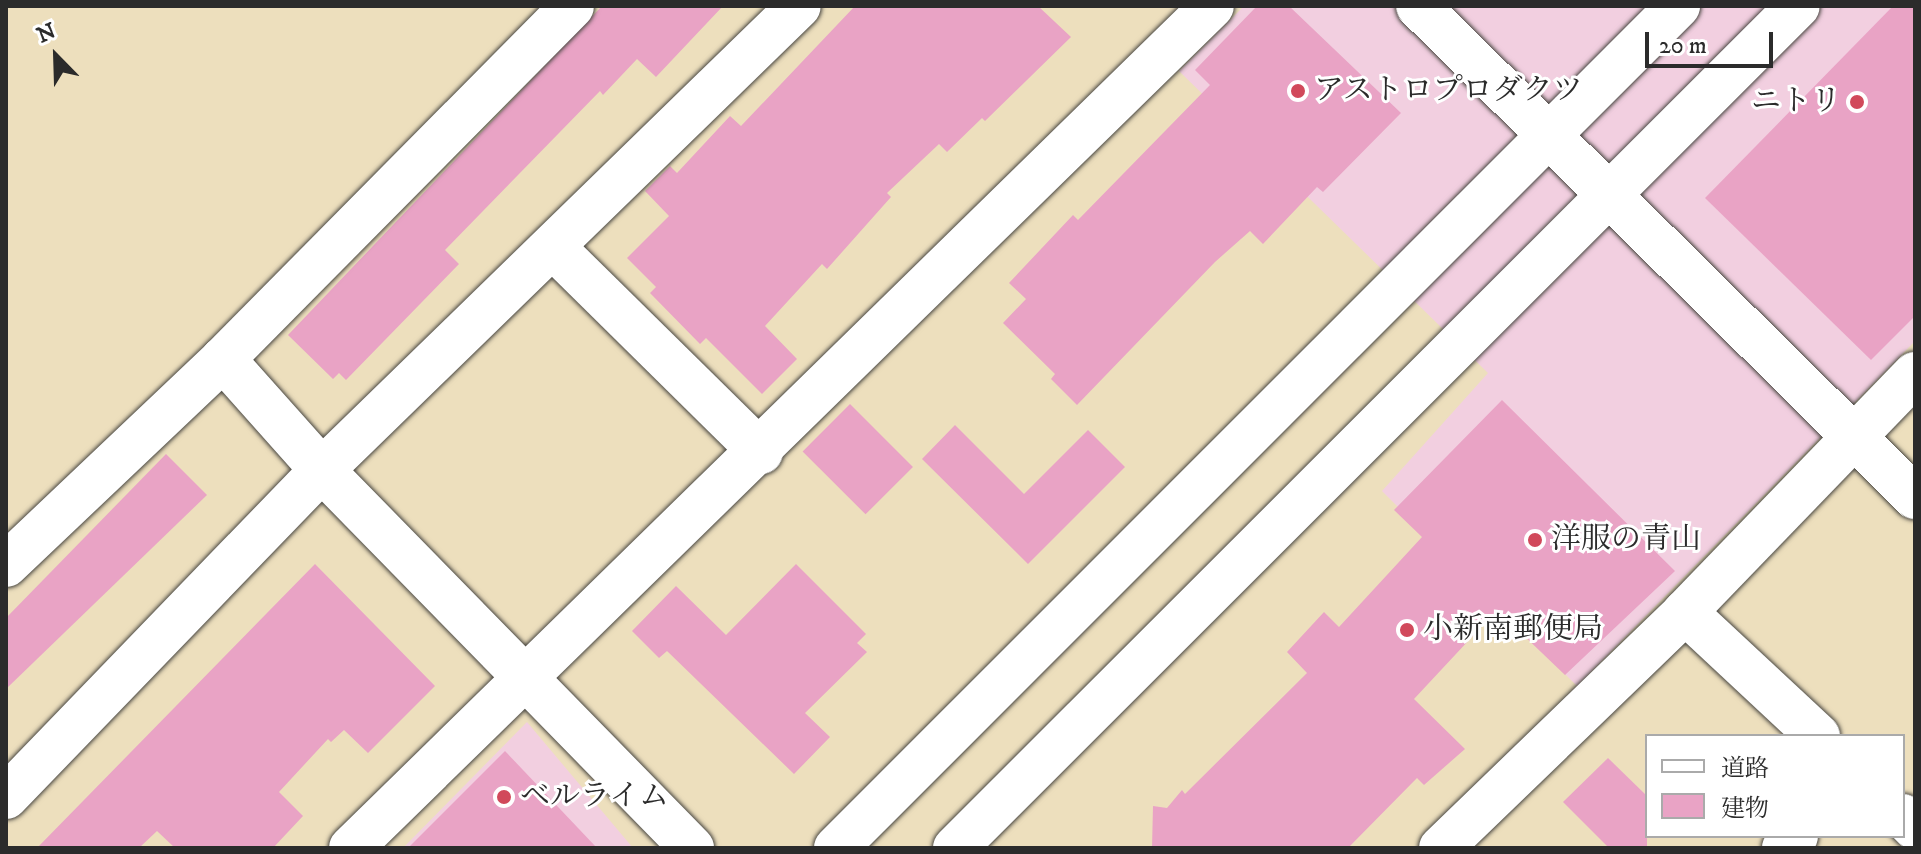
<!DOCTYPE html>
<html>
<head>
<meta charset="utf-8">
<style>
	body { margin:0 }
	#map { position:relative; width:1921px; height:854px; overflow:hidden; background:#eddfbd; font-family:"IM FELL DW Pica","Noto Serif JP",serif }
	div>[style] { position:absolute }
	.built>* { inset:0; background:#f2cfe0 }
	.building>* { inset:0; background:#e9a3c5; transform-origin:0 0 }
	.roads { filter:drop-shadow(0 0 2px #484641) drop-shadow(0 0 2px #484641) }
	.minor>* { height:44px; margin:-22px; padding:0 22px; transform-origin:22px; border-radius:22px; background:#fff }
	.dots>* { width:22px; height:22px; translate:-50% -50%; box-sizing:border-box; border:4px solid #fff; border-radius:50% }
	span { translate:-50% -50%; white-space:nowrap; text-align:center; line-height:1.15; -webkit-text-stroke:6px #fff; paint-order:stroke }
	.poi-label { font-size:30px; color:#2b2b2b }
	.left { translate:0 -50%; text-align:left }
	.right { translate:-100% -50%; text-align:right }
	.frame { position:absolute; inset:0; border:8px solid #2b2b2b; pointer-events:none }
	.legend { position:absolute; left:1645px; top:734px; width:260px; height:104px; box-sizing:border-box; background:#fff; border:2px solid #aaa; margin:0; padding:10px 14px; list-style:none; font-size:24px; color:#2b2b2b }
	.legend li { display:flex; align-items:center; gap:16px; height:40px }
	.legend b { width:40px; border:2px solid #aaa }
	.north { position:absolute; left:16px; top:16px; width:80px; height:80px; -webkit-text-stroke:6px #fff; paint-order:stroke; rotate:337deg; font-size:22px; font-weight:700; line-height:32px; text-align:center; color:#2b2b2b }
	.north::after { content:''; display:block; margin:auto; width:28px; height:36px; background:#2b2b2b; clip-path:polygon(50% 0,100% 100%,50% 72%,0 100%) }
	.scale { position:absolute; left:1645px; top:32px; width:128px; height:36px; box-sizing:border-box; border:4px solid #2b2b2b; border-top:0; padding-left:10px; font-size:24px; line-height:28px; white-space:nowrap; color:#2b2b2b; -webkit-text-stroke:6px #fff; paint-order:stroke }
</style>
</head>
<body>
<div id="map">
	<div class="built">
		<div style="clip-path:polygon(1244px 6px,1915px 6px,1915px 341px,1577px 686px,1382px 491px,1488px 373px,1179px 71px)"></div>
		<div style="clip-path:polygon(527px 722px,633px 848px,403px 848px)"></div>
	</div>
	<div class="building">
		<div style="clip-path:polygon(602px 6px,723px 6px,656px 77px,637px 59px,603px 95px,600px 91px,445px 250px,459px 264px,346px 380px,339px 373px,333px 379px,288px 335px)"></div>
		<div style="clip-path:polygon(855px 6px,1038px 6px,1071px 37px,985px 121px,982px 118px,947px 152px,939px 144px,887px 193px,891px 197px,827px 269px,822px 264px,765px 326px,797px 359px,762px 394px,706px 338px,700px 344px,650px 293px,656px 287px,627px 258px,669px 216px,645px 191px,670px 166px,677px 173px,730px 116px,741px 126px)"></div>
		<div style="clip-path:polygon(1257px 6px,1289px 6px,1401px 113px,1323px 192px,1317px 187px,1263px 244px,1250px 231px,1215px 262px,1077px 405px,1051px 379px,1055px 374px,1003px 323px,1026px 299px,1009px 283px,1073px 215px,1078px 220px,1210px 85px,1195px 70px)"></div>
		<div style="clip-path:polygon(1893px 6px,1915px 6px,1915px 316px,1871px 360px,1705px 198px)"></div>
		<div style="clip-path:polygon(1502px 400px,1675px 571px,1565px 675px,1497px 610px,1414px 699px,1465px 749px,1424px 785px,1417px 778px,1348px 848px,1152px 848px,1153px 806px,1167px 808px,1182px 790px,1185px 794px,1307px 673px,1287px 652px,1324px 612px,1339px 627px,1422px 537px,1394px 510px)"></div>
		<div style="left:850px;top:404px;width:89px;height:67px;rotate:45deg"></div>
		<div style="clip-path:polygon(955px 425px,1024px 494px,1088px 430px,1125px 467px,1028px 564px,922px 459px)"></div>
		<div style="clip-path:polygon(166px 454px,207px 495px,6px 689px,6px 618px)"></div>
		<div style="clip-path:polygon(315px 564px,435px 686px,368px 753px,344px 730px,331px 742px,328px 739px,279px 792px,303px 816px,273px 848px,175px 848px,157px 831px,139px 848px,37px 848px)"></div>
		<div style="clip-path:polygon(796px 564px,866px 634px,857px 643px,867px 652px,805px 713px,830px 737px,794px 774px,667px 651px,659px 658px,632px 631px,676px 586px,726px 635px)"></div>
		<div style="clip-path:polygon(505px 751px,597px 848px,408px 848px)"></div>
		<div style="clip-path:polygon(1608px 758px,1647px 796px,1647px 848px,1609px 848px,1563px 802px)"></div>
	</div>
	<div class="roads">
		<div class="minor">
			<div style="left:1418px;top:6px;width:699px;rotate:44.65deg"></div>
			<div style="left:553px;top:247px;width:292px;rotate:44.6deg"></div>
			<div style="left:223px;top:359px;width:149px;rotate:48.3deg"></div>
			<div style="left:322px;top:470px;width:529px;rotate:45.61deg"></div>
			<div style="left:6px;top:565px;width:299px;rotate:-43.5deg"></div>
			<div style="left:223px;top:359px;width:496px;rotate:-45.3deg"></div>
			<div style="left:1685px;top:612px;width:182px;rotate:43deg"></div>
			<div style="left:6px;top:797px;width:455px;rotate:-46deg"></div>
			<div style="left:322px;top:470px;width:665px;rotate:-44.21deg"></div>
			<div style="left:1903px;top:816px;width:17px;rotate:45deg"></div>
			<div style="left:351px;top:848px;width:1204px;rotate:-44.36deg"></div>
			<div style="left:836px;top:848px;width:1191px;rotate:-45deg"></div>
			<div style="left:955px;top:848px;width:1191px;rotate:-44.97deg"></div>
			<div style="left:1441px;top:848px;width:339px;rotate:-44deg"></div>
			<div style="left:1685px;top:612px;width:331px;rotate:-46deg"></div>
			<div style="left:1784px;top:848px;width:17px;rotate:-45deg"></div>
		</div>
	</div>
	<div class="dots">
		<div style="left:1298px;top:91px;background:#d1495b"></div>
		<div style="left:1857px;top:102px;background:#d1495b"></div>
		<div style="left:1535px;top:540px;background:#d1495b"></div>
		<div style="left:1407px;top:630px;background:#d1495b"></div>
		<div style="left:504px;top:797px;background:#d1495b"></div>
	</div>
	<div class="poi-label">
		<span class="left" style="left:1314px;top:91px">アストロプロダクツ</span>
		<span class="right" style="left:1841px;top:102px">ニトリ</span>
		<span class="left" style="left:1551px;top:540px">洋服の青山</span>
		<span class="left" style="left:1423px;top:630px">小新南郵便局</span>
		<span class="left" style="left:520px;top:797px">ベルライム</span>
	</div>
	<div class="frame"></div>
	<ul class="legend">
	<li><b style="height:10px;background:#fff"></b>道路</li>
	<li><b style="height:22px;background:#e9a3c5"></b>建物</li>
	</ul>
	<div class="north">N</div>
	<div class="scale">20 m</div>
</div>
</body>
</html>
